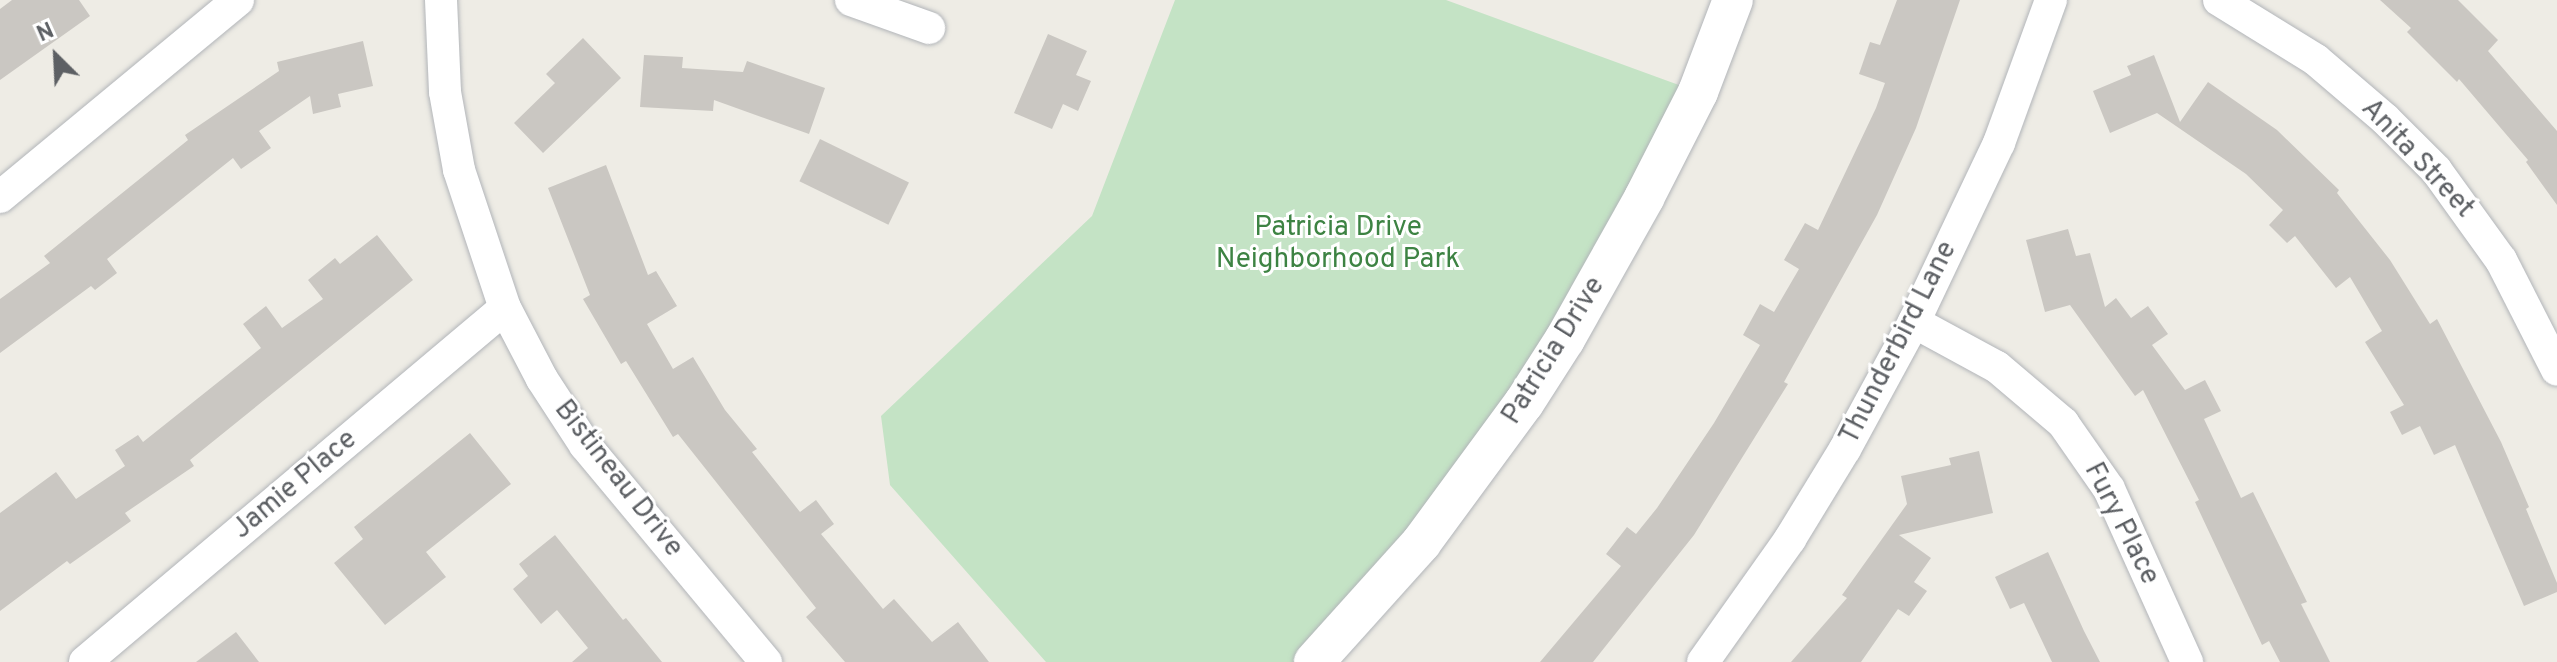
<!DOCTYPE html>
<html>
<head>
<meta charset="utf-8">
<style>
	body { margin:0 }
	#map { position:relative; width:2557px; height:662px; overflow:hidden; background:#eeece5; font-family:Overpass,sans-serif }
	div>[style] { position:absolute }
	.green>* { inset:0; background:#c4e3c5 }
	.building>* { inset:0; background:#cac7c2; transform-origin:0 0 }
	.roads { filter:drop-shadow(0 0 2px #b2b5b9) drop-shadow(0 0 2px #b2b5b9) }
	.minor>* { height:32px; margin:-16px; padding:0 16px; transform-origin:16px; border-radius:16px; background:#fff }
	.tertiary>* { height:40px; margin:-20px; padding:0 20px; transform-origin:20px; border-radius:20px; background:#fff }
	span { translate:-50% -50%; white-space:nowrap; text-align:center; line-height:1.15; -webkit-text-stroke:6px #fff; paint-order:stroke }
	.street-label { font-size:28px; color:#5d6064 }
	.park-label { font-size:28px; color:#3d8343 }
	.north { position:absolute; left:16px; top:16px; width:80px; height:80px; -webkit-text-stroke:6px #fff; paint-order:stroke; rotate:336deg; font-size:22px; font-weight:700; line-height:32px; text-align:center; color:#5d6064 }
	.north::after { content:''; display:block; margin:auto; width:28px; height:36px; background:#5d6064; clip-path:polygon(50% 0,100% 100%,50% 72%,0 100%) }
</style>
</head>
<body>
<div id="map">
	<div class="green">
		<div style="clip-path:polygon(1175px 0,1446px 0,1698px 92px,1565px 339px,1306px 662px,1046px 662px,890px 485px,881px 416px,1092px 216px)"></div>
	</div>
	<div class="building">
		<div style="clip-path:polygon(12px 0,79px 0,90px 16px,0 80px,0 9px)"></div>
		<div style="clip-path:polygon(1897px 0,1960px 0,1916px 128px,1877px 215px,1784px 382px,1788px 384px,1694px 535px,1593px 662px,1540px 662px,1621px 566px,1606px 554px,1627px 527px,1636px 534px,1657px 508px,1714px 423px,1760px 345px,1743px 335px,1760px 304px,1774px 312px,1799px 269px,1784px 260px,1805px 223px,1818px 230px,1876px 108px,1885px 83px,1859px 74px,1870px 42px,1880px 45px)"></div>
		<div style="clip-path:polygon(2380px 0,2458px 0,2498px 40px,2488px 51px,2557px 131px,2557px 205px,2526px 162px,2528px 160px,2459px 79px,2457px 82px,2407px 32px,2411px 28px)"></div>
		<div style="clip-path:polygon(1048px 34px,1087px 51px,1076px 75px,1091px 81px,1078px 111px,1063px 104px,1052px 129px,1014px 113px)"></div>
		<div style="clip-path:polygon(583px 38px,621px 78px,543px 153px,514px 123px,555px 83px,546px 74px)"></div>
		<div style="clip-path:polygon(363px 41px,373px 86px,338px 94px,341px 107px,313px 114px,310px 96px,259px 131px,271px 148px,241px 169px,233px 158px,107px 259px,117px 273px,95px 290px,91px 286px,0 353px,0 299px,50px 263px,44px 256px,188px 140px,185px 135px,279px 71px,277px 62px)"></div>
		<div style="clip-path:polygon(644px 55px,683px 57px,682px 68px,743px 72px,747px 61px,825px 88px,809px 134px,714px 100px,713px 111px,640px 107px)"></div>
		<div style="clip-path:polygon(2154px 55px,2180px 122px,2208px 82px,2277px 130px,2339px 190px,2337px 193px,2390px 260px,2430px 324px,2437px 319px,2501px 442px,2529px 507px,2526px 509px,2557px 583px,2557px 592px,2524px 606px,2455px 445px,2434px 455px,2420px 426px,2402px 435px,2390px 412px,2404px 405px,2365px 342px,2382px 331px,2350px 277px,2336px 288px,2295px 236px,2287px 243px,2269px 225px,2283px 210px,2246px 174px,2157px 113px,2110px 133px,2093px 91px,2131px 75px,2127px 66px)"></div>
		<div style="left:820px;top:139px;width:99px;height:47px;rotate:26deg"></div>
		<div style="clip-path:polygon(606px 165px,648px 275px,656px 271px,677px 306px,647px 324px,673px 369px,693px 357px,725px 410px,757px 449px,752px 452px,800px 512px,816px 500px,834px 524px,821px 534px,883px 609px,894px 599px,932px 642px,958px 622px,989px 662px,845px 662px,806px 617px,816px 608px,678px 434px,673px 437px,626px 361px,621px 364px,583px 299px,590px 295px,548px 188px)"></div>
		<div style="clip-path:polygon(2068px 229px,2076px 256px,2090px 253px,2105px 307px,2116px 298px,2131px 318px,2148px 306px,2168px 334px,2152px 345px,2185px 390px,2205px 380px,2221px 411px,2204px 419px,2241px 498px,2253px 492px,2307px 602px,2301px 604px,2330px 662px,2280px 662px,2269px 641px,2262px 645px,2195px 502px,2199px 500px,2143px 390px,2135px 396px,2070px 305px,2045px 312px,2026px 240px)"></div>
		<div style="clip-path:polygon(377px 235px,413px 280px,190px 460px,194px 466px,125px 513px,131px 521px,70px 564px,67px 561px,0 611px,0 513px,56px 472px,76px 499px,125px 466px,115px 450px,138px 435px,143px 442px,261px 348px,243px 324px,266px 306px,282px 328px,323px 299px,308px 280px,335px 258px,340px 264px)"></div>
		<div style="clip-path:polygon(470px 433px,511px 484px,426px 552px,446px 577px,385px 625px,334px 563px,363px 539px,354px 527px)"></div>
		<div style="clip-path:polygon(1979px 451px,1993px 513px,1899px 535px,1931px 558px,1914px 582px,1927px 591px,1909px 616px,1898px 609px,1861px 662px,1791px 662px,1847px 598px,1842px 595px,1907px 504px,1901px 476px,1951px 465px,1949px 458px)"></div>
		<div style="clip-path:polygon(555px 535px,623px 620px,626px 618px,662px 662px,572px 662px,588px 648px,557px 610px,541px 624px,513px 589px,528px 576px,519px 564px)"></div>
		<div style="clip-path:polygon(2048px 552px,2084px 631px,2100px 662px,2052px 662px,2024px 603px,2010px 609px,1995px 577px)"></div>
		<div style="clip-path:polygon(236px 632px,259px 662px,196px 662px)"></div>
	</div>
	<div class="roads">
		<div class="minor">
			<div style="left:441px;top:0;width:92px;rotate:87.5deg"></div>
			<div style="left:445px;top:92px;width:79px;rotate:79.8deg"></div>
			<div style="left:459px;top:170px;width:145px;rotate:71.6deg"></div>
			<div style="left:505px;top:308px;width:80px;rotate:62.5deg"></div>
			<div style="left:542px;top:379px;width:79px;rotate:56.9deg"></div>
			<div style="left:585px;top:445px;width:283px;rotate:50.2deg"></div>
			<div style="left:851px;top:0;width:83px;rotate:19.7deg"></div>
			<div style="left:2219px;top:0;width:114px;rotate:31.7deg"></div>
			<div style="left:2316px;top:60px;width:91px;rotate:40.5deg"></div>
			<div style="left:2385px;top:119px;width:72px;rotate:45deg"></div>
			<div style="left:2436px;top:170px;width:111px;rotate:54.2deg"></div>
			<div style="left:2501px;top:260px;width:123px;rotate:63deg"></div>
			<div style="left:0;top:197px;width:309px;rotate:-39.6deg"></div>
			<div style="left:1914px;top:322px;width:94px;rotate:28.5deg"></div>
			<div style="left:1997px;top:367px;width:87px;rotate:40.3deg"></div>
			<div style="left:2063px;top:423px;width:80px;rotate:55.1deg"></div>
			<div style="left:2109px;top:489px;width:190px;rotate:65.7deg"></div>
			<div style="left:85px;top:662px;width:549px;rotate:-40.13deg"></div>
			<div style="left:1703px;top:662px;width:151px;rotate:-54.7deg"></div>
			<div style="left:1790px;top:539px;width:105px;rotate:-58.6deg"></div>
			<div style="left:1845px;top:449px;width:145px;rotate:-61.5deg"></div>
			<div style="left:1914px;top:322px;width:198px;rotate:-64.6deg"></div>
			<div style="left:1999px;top:143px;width:152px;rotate:-70deg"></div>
		</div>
		<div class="tertiary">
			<div style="left:1314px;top:662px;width:160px;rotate:-48deg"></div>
			<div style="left:1421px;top:543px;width:174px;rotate:-53.7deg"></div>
			<div style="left:1524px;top:403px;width:76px;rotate:-57.4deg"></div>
			<div style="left:1565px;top:339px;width:162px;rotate:-60.7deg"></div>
			<div style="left:1644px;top:198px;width:119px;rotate:-63deg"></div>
			<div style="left:1698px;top:92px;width:98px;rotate:-69.2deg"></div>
		</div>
	</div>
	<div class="street-label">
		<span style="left:2417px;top:159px;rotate:47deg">Anita Street</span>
		<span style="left:1899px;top:343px;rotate:-63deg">Thunderbird Lane</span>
		<span style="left:1554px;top:351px;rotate:-58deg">Patricia Drive</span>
		<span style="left:618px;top:479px;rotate:52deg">Bistineau Drive</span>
		<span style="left:295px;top:485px;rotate:-40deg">Jamie Place</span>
		<span style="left:2121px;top:524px;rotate:63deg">Fury Place</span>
	</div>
	<div class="park-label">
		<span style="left:1338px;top:244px">Patricia Drive<br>Neighborhood Park</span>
	</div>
	<div class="north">N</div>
</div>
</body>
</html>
